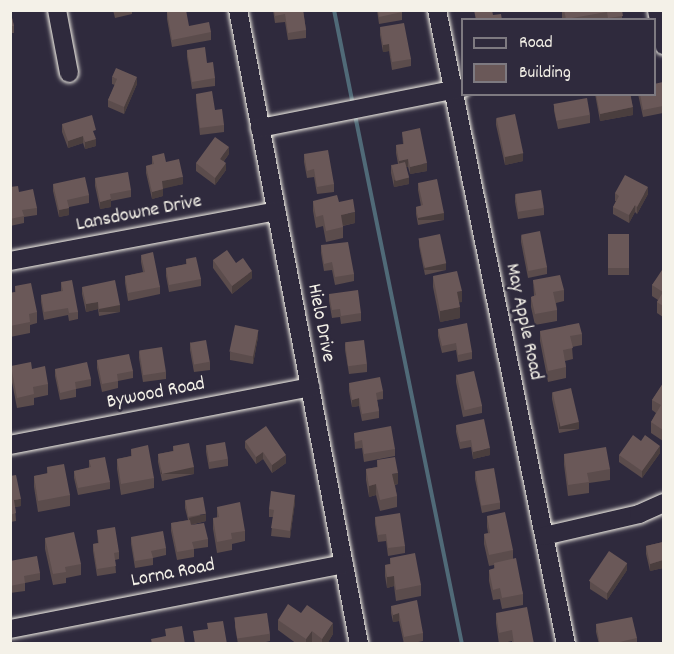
<!DOCTYPE html>
<html>
<head>
<meta charset="utf-8">
<style>
	body { margin:0 }
	#map { position:relative; width:674px; height:654px; overflow:hidden; background:#2f2a3d; font-family:Dekko,sans-serif }
	div>[style] { position:absolute }
	.stream>* { height:4px; margin:-2px; padding:0 2px; transform-origin:2px; border-radius:2px; background:#506a78 }
	.roads { filter:drop-shadow(0 0 2px #f4f1e8) drop-shadow(0 0 2px #f4f1e8) }
	.minor>* { height:18px; margin:-9px; padding:0 9px; transform-origin:9px; border-radius:9px; background:#2f2a3d }
	.wall>* { inset:0; background:#5b4c4c; transform-origin:0 0 }
	.shaded-wall>* { inset:0; background:#4a3e3e; transform-origin:0 0 }
	.building>* { inset:0; background:#6a5858; transform-origin:0 0 }
	span { translate:-50% -50%; white-space:nowrap; text-align:center; line-height:1.15; -webkit-text-stroke:5px #2f2a3d; paint-order:stroke }
	.street-label { font-size:20px; color:#f4f1e8 }
	.frame { position:absolute; inset:0; border:12px solid #f4f1e8; pointer-events:none }
	.legend { position:absolute; left:461px; top:18px; width:195px; height:78px; box-sizing:border-box; background:#2f2a3d; border:2px solid #7e7a81; margin:0; padding:8px 10px; list-style:none; font-size:18px; color:#f4f1e8 }
	.legend li { display:flex; align-items:center; gap:12px; height:30px }
	.legend b { width:30px; border:2px solid #7e7a81 }
</style>
</head>
<body>
<div id="map">
	<div class="stream">
		<div style="left:334px;top:10px;width:97px;rotate:78.7deg"></div>
		<div style="left:355px;top:115px;width:540px;rotate:78.57deg"></div>
	</div>
	<div class="roads">
		<div class="minor">
			<div style="left:57px;top:10px;width:64px;rotate:79.2deg"></div>
			<div style="left:238px;top:10px;width:645px;rotate:79.19deg"></div>
			<div style="left:437px;top:10px;width:647px;rotate:78.5deg"></div>
			<div style="left:657px;top:10px;width:36px;rotate:79deg"></div>
			<div style="left:260px;top:128px;width:206px;rotate:-11.2deg"></div>
			<div style="left:10px;top:261px;width:271px;rotate:-10.6deg"></div>
			<div style="left:10px;top:445px;width:306px;rotate:-10.9deg"></div>
			<div style="left:544px;top:536px;width:98px;rotate:-13deg"></div>
			<div style="left:639px;top:514px;width:27px;rotate:-24deg"></div>
			<div style="left:10px;top:629px;width:340px;rotate:-11deg"></div>
		</div>
	</div>
	<div class="wall">
		<div style="clip-path:polygon(10px 10px,14px 26px,14px 33px,10px 33px)"></div>
		<div style="clip-path:polygon(113px 10px,132px 10px,132px 14px,115px 18px)"></div>
		<div style="clip-path:polygon(273px 10px,303px 10px,306px 30px,306px 38px,288px 40px,285px 22px,275px 23px)"></div>
		<div style="clip-path:polygon(377px 10px,402px 10px,402px 20px,379px 24px)"></div>
		<div style="left:562px;top:10px;width:60px;height:10px"></div>
		<div style="clip-path:polygon(167px 12px,189px 26px,211px 32px,211px 40px,172px 47px,167px 19px)"></div>
		<div style="clip-path:polygon(380px 27px,411px 59px,411px 66px,392px 70px,389px 51px,383px 52px,380px 35px)"></div>
		<div style="clip-path:polygon(187px 50px,207px 63px,215px 78px,215px 86px,192px 89px,187px 57px)"></div>
		<div style="clip-path:polygon(112px 77px,137px 84px,124px 114px,108px 107px,108px 100px,115px 85px,112px 84px)"></div>
		<div style="clip-path:polygon(663px 82px,663px 113px,643px 117px,638px 94px,654px 94px)"></div>
		<div style="clip-path:polygon(196px 94px,215px 110px,224px 125px,224px 132px,200px 135px,196px 101px)"></div>
		<div style="clip-path:polygon(595px 94px,632px 94px,631px 96px,633px 115px,600px 121px)"></div>
		<div style="clip-path:polygon(554px 104px,590px 115px,590px 123px,558px 129px,554px 111px)"></div>
		<div style="clip-path:polygon(496px 118px,523px 161px,505px 165px,496px 125px)"></div>
		<div style="clip-path:polygon(62px 124px,96px 137px,95px 137px,96px 146px,85px 149px,83px 143px,68px 148px,62px 132px)"></div>
		<div style="clip-path:polygon(402px 132px,427px 171px,410px 174px,408px 167px,406px 167px,409px 184px,394px 187px,391px 173px,391px 165px,398px 164px,396px 153px,396px 145px,403px 144px)"></div>
		<div style="clip-path:polygon(229px 154px,224px 161px,226px 170px,215px 185px,196px 171px,196px 163px)"></div>
		<div style="clip-path:polygon(304px 154px,334px 184px,334px 192px,317px 194px,314px 177px,307px 178px,304px 162px)"></div>
		<div style="clip-path:polygon(152px 156px,166px 162px,183px 184px,163px 188px,163px 196px,152px 199px,146px 173px,146px 166px,152px 164px)"></div>
		<div style="clip-path:polygon(95px 178px,131px 190px,131px 197px,111px 201px,111px 207px,100px 209px,95px 186px)"></div>
		<div style="clip-path:polygon(418px 183px,444px 220px,418px 225px,416px 214px,416px 207px,421px 206px,418px 190px)"></div>
		<div style="clip-path:polygon(53px 184px,89px 195px,89px 203px,69px 207px,69px 215px,59px 217px,53px 191px)"></div>
		<div style="clip-path:polygon(10px 187px,37px 208px,37px 215px,24px 217px,24px 223px,10px 226px)"></div>
		<div style="clip-path:polygon(615px 193px,648px 194px,637px 214px,635px 212px,629px 223px,613px 214px,613px 207px,616px 201px,615px 201px)"></div>
		<div style="clip-path:polygon(515px 195px,544px 208px,544px 215px,518px 219px,515px 202px)"></div>
		<div style="clip-path:polygon(313px 201px,339px 202px,355px 223px,343px 226px,343px 238px,326px 242px,323px 226px,316px 228px,313px 211px)"></div>
		<div style="left:608px;top:234px;width:21px;height:41px"></div>
		<div style="clip-path:polygon(521px 235px,547px 267px,547px 274px,528px 278px,521px 242px)"></div>
		<div style="clip-path:polygon(419px 239px,446px 270px,425px 275px,419px 246px)"></div>
		<div style="clip-path:polygon(321px 245px,354px 274px,354px 281px,335px 285px,332px 270px,324px 271px,321px 253px)"></div>
		<div style="clip-path:polygon(141px 255px,160px 287px,160px 294px,128px 301px,125px 283px,125px 276px,143px 272px,141px 262px)"></div>
		<div style="clip-path:polygon(186px 259px,201px 279px,201px 286px,169px 292px,166px 276px,166px 268px,186px 264px)"></div>
		<div style="clip-path:polygon(213px 260px,236px 263px,252px 278px,232px 294px,213px 268px)"></div>
		<div style="clip-path:polygon(663px 271px,663px 317px,657px 313px,657px 302px,658px 300px,652px 296px,652px 285px)"></div>
		<div style="clip-path:polygon(433px 276px,462px 302px,459px 302px,460px 318px,440px 322px,433px 287px)"></div>
		<div style="clip-path:polygon(533px 280px,564px 290px,564px 301px,556px 303px,557px 310px,557px 321px,535px 325px,531px 307px,531px 297px,534px 296px)"></div>
		<div style="clip-path:polygon(61px 282px,78px 312px,78px 319px,69px 321px,68px 315px,44px 320px,41px 302px,41px 295px,61px 291px)"></div>
		<div style="clip-path:polygon(15px 286px,37px 312px,37px 323px,30px 325px,30px 333px,10px 337px,10px 293px,15px 292px)"></div>
		<div style="clip-path:polygon(82px 287px,120px 312px,99px 316px,98px 309px,86px 312px,82px 294px)"></div>
		<div style="clip-path:polygon(329px 294px,361px 313px,361px 321px,341px 324px,340px 317px,332px 318px,329px 301px)"></div>
		<div style="clip-path:polygon(438px 329px,472px 352px,472px 359px,458px 362px,456px 350px,442px 353px,438px 336px)"></div>
		<div style="clip-path:polygon(540px 331px,582px 334px,582px 345px,572px 347px,573px 359px,565px 361px,566px 367px,566px 378px,548px 382px,540px 341px)"></div>
		<div style="clip-path:polygon(258px 337px,253px 364px,230px 360px,230px 352px)"></div>
		<div style="clip-path:polygon(190px 342px,210px 362px,210px 370px,194px 372px,190px 350px)"></div>
		<div style="clip-path:polygon(345px 343px,367px 364px,367px 372px,349px 374px,345px 350px)"></div>
		<div style="clip-path:polygon(139px 351px,166px 372px,166px 379px,143px 382px,139px 358px)"></div>
		<div style="clip-path:polygon(97px 360px,133px 371px,133px 378px,118px 381px,118px 388px,102px 392px,97px 368px)"></div>
		<div style="clip-path:polygon(11px 366px,32px 369px,48px 384px,48px 395px,34px 398px,34px 405px,17px 408px,11px 377px)"></div>
		<div style="clip-path:polygon(55px 369px,91px 379px,91px 386px,76px 389px,76px 397px,60px 400px,55px 376px)"></div>
		<div style="clip-path:polygon(456px 374px,482px 406px,482px 413px,463px 417px,456px 382px)"></div>
		<div style="clip-path:polygon(349px 383px,383px 391px,383px 399px,377px 400px,379px 411px,379px 418px,362px 421px,359px 406px,352px 407px,349px 391px)"></div>
		<div style="clip-path:polygon(663px 384px,663px 441px,651px 433px,651px 422px,656px 413px,652px 410px,652px 400px)"></div>
		<div style="clip-path:polygon(552px 392px,579px 429px,559px 433px,552px 399px)"></div>
		<div style="clip-path:polygon(456px 425px,490px 455px,473px 459px,471px 447px,460px 449px,456px 432px)"></div>
		<div style="clip-path:polygon(354px 433px,395px 449px,395px 456px,364px 462px,362px 448px,355px 449px)"></div>
		<div style="clip-path:polygon(245px 441px,286px 463px,272px 473px,263px 459px,256px 464px,245px 448px)"></div>
		<div style="clip-path:polygon(206px 445px,228px 459px,228px 466px,209px 469px,206px 452px)"></div>
		<div style="clip-path:polygon(173px 446px,194px 474px,162px 481px,158px 462px,158px 454px,173px 451px)"></div>
		<div style="clip-path:polygon(131px 449px,154px 478px,154px 488px,121px 495px,117px 469px,117px 459px,131px 456px)"></div>
		<div style="clip-path:polygon(660px 453px,642px 478px,619px 462px,619px 455px)"></div>
		<div style="clip-path:polygon(564px 454px,610px 469px,610px 480px,589px 483px,589px 493px,568px 496px,564px 465px)"></div>
		<div style="clip-path:polygon(89px 460px,110px 482px,110px 489px,78px 495px,74px 478px,74px 471px,89px 468px)"></div>
		<div style="clip-path:polygon(377px 460px,398px 484px,395px 485px,397px 496px,397px 507px,380px 511px,376px 495px,369px 497px,366px 480px,366px 469px,377px 467px)"></div>
		<div style="clip-path:polygon(47px 467px,70px 495px,70px 506px,38px 512px,34px 487px,34px 476px,47px 474px)"></div>
		<div style="clip-path:polygon(475px 471px,500px 502px,500px 509px,482px 513px,475px 479px)"></div>
		<div style="clip-path:polygon(10px 476px,21px 506px,15px 507px,16px 521px,10px 522px)"></div>
		<div style="clip-path:polygon(185px 500px,206px 521px,191px 525px,208px 539px,208px 547px,194px 549px,194px 557px,177px 560px,171px 531px,171px 523px,188px 520px,185px 508px)"></div>
		<div style="clip-path:polygon(295px 502px,290px 538px,271px 536px,273px 517px,269px 517px,269px 509px)"></div>
		<div style="clip-path:polygon(217px 507px,245px 531px,245px 541px,232px 544px,232px 550px,217px 553px,213px 529px,213px 518px,217px 518px)"></div>
		<div style="clip-path:polygon(487px 516px,513px 550px,513px 559px,523px 594px,523px 605px,502px 609px,500px 599px,493px 600px,489px 581px,489px 570px,494px 569px,494px 565px,489px 566px,484px 544px,484px 534px,488px 533px,487px 527px)"></div>
		<div style="clip-path:polygon(375px 517px,405px 546px,405px 553px,388px 556px,386px 541px,378px 542px,375px 524px)"></div>
		<div style="clip-path:polygon(97px 530px,119px 552px,119px 559px,115px 560px,116px 573px,97px 576px,93px 551px,93px 544px,98px 543px)"></div>
		<div style="clip-path:polygon(131px 537px,166px 548px,166px 555px,153px 558px,153px 565px,135px 568px,131px 544px)"></div>
		<div style="clip-path:polygon(45px 538px,81px 564px,81px 575px,66px 578px,66px 583px,53px 585px,45px 549px)"></div>
		<div style="clip-path:polygon(663px 542px,663px 568px,650px 571px,646px 554px,646px 546px)"></div>
		<div style="clip-path:polygon(390px 558px,421px 585px,421px 596px,396px 601px,394px 586px,387px 588px,385px 576px,385px 565px,390px 564px)"></div>
		<div style="clip-path:polygon(10px 561px,40px 573px,40px 580px,25px 583px,25px 591px,10px 593px)"></div>
		<div style="clip-path:polygon(627px 570px,607px 600px,590px 589px,590px 581px)"></div>
		<div style="clip-path:polygon(391px 606px,423px 633px,423px 641px,409px 644px,404px 644px,399px 621px,393px 622px,391px 613px)"></div>
		<div style="clip-path:polygon(496px 613px,534px 644px,512px 644px,512px 641px,499px 644px,496px 623px)"></div>
		<div style="clip-path:polygon(235px 619px,270px 634px,270px 641px,258px 644px,238px 644px,235px 627px)"></div>
		<div style="clip-path:polygon(278px 620px,333px 634px,327px 644px,313px 644px,312px 642px,311px 644px,297px 644px,278px 630px)"></div>
		<div style="clip-path:polygon(596px 624px,637px 638px,637px 644px,599px 644px,596px 632px)"></div>
	</div>
	<div class="shaded-wall">
		<div style="clip-path:polygon(389px 44px,389px 51px,383px 52px,383px 45px)"></div>
		<div style="clip-path:polygon(137px 77px,137px 84px,124px 114px,124px 107px)"></div>
		<div style="clip-path:polygon(633px 107px,633px 115px,600px 121px,600px 114px)"></div>
		<div style="clip-path:polygon(83px 136px,83px 143px,68px 148px,68px 141px)"></div>
		<div style="clip-path:polygon(96px 139px,96px 146px,85px 149px,85px 142px)"></div>
		<div style="clip-path:polygon(229px 147px,229px 154px,220px 166px,220px 159px)"></div>
		<div style="clip-path:polygon(523px 153px,523px 161px,505px 165px,505px 157px)"></div>
		<div style="clip-path:polygon(408px 159px,408px 167px,399px 169px,399px 161px)"></div>
		<div style="clip-path:polygon(226px 163px,226px 170px,215px 185px,215px 178px)"></div>
		<div style="clip-path:polygon(427px 163px,427px 171px,410px 174px,410px 167px)"></div>
		<div style="clip-path:polygon(183px 177px,183px 184px,162px 189px,162px 181px)"></div>
		<div style="clip-path:polygon(409px 177px,409px 184px,394px 187px,394px 180px)"></div>
		<div style="clip-path:polygon(648px 187px,648px 194px,637px 214px,637px 207px)"></div>
		<div style="clip-path:polygon(163px 189px,163px 196px,152px 199px,152px 192px)"></div>
		<div style="clip-path:polygon(111px 199px,111px 207px,100px 209px,100px 202px)"></div>
		<div style="clip-path:polygon(635px 205px,635px 212px,629px 223px,629px 215px)"></div>
		<div style="clip-path:polygon(69px 208px,69px 215px,59px 217px,59px 210px)"></div>
		<div style="clip-path:polygon(355px 212px,355px 223px,341px 226px,341px 215px)"></div>
		<div style="left:444px;top:213px;width:7px;height:26px;rotate:90deg"></div>
		<div style="left:446px;top:263px;width:7px;height:22px;rotate:90deg"></div>
		<div style="clip-path:polygon(252px 271px,252px 278px,232px 294px,232px 286px)"></div>
		<div style="clip-path:polygon(462px 291px,462px 302px,457px 303px,457px 292px)"></div>
		<div style="clip-path:polygon(98px 302px,98px 309px,86px 312px,86px 304px)"></div>
		<div style="left:120px;top:305px;width:7px;height:21px;rotate:90deg"></div>
		<div style="clip-path:polygon(460px 307px,460px 318px,440px 322px,440px 311px)"></div>
		<div style="clip-path:polygon(258px 330px,258px 337px,253px 364px,253px 357px)"></div>
		<div style="clip-path:polygon(359px 398px,359px 406px,352px 407px,352px 400px)"></div>
		<div style="left:579px;top:422px;width:7px;height:20px;rotate:90deg"></div>
		<div style="clip-path:polygon(660px 446px,660px 453px,642px 478px,642px 471px)"></div>
		<div style="clip-path:polygon(490px 448px,490px 455px,473px 459px,473px 452px)"></div>
		<div style="clip-path:polygon(263px 452px,263px 459px,256px 464px,256px 457px)"></div>
		<div style="clip-path:polygon(286px 455px,286px 463px,272px 473px,272px 465px)"></div>
		<div style="left:194px;top:467px;width:7px;height:33px;rotate:90deg"></div>
		<div style="clip-path:polygon(398px 473px,398px 484px,392px 485px,392px 474px)"></div>
		<div style="clip-path:polygon(376px 484px,376px 495px,369px 497px,369px 486px)"></div>
		<div style="clip-path:polygon(295px 495px,295px 502px,290px 538px,290px 531px)"></div>
		<div style="clip-path:polygon(21px 499px,21px 506px,14px 507px,14px 500px)"></div>
		<div style="clip-path:polygon(206px 514px,206px 521px,189px 525px,189px 518px)"></div>
		<div style="clip-path:polygon(663px 560px,663px 568px,650px 571px,650px 564px)"></div>
		<div style="clip-path:polygon(627px 563px,627px 570px,607px 600px,607px 593px)"></div>
		<div style="clip-path:polygon(394px 576px,394px 586px,387px 588px,387px 577px)"></div>
		<div style="clip-path:polygon(399px 613px,399px 621px,393px 622px,393px 615px)"></div>
		<div style="clip-path:polygon(333px 623px,333px 634px,327px 644px,322px 644px,322px 639px)"></div>
		<div style="clip-path:polygon(312px 631px,312px 642px,311px 644px,306px 644px,306px 639px)"></div>
	</div>
	<div class="building">
		<div style="clip-path:polygon(10px 10px,14px 26px,10px 26px)"></div>
		<div style="clip-path:polygon(173px 10px,186px 10px,189px 26px,209px 22px,211px 32px,172px 40px,167px 12px)"></div>
		<div style="clip-path:polygon(274px 10px,303px 10px,306px 30px,288px 33px,285px 14px,275px 16px)"></div>
		<div style="clip-path:polygon(378px 10px,402px 10px,402px 12px,379px 17px)"></div>
		<div style="clip-path:polygon(474px 10px,492px 10px,493px 15px,501px 14px,502px 20px,476px 20px)"></div>
		<div style="clip-path:polygon(564px 10px,622px 10px,623px 16px,608px 18px,607px 12px,566px 19px)"></div>
		<div style="clip-path:polygon(404px 23px,411px 59px,392px 62px,389px 44px,383px 45px,380px 27px)"></div>
		<div style="clip-path:polygon(205px 47px,207px 63px,213px 62px,215px 78px,192px 82px,187px 50px)"></div>
		<div style="clip-path:polygon(116px 68px,137px 77px,124px 107px,108px 100px,117px 79px,112px 77px)"></div>
		<div style="clip-path:polygon(663px 82px,663px 106px,643px 110px,640px 94px,654px 94px,654px 84px)"></div>
		<div style="clip-path:polygon(212px 91px,215px 110px,222px 109px,224px 125px,200px 128px,196px 94px)"></div>
		<div style="clip-path:polygon(596px 94px,630px 94px,633px 107px,600px 114px)"></div>
		<div style="left:587px;top:98px;width:17px;height:34px;rotate:80deg"></div>
		<div style="left:515px;top:114px;width:40px;height:19px;rotate:78deg"></div>
		<div style="clip-path:polygon(92px 115px,96px 130px,93px 131px,96px 139px,85px 142px,83px 136px,68px 141px,62px 124px)"></div>
		<div style="clip-path:polygon(420px 128px,427px 163px,410px 167px,408px 159px,399px 161px,396px 145px,404px 144px,402px 132px)"></div>
		<div style="clip-path:polygon(215px 137px,229px 147px,220px 159px,226px 163px,215px 178px,196px 163px)"></div>
		<div style="clip-path:polygon(328px 150px,334px 184px,317px 187px,314px 169px,307px 171px,304px 154px)"></div>
		<div style="clip-path:polygon(164px 153px,166px 162px,179px 159px,183px 177px,162px 181px,163px 189px,152px 192px,146px 166px,154px 164px,152px 156px)"></div>
		<div style="left:405px;top:162px;width:16px;height:14px;rotate:75deg"></div>
		<div style="clip-path:polygon(128px 172px,131px 190px,110px 194px,111px 199px,100px 202px,95px 178px)"></div>
		<div style="clip-path:polygon(625px 175px,648px 187px,637px 207px,635px 205px,629px 215px,613px 207px,619px 196px,615px 193px)"></div>
		<div style="clip-path:polygon(85px 177px,89px 195px,67px 200px,69px 208px,59px 210px,53px 184px)"></div>
		<div style="clip-path:polygon(437px 179px,444px 213px,418px 218px,416px 207px,423px 205px,418px 183px)"></div>
		<div style="clip-path:polygon(18px 186px,19px 192px,33px 189px,37px 208px,22px 210px,24px 216px,10px 219px,10px 187px)"></div>
		<div style="left:541px;top:190px;width:18px;height:26px;rotate:81deg"></div>
		<div style="clip-path:polygon(337px 195px,339px 202px,353px 199px,355px 212px,341px 215px,343px 227px,326px 231px,323px 215px,316px 217px,313px 201px)"></div>
		<div style="left:540px;top:231px;width:37px;height:19px;rotate:79deg"></div>
		<div style="left:440px;top:234px;width:30px;height:22px;rotate:78deg"></div>
		<div style="left:608px;top:234px;width:21px;height:34px"></div>
		<div style="clip-path:polygon(348px 242px,354px 274px,335px 277px,332px 262px,324px 264px,321px 245px)"></div>
		<div style="clip-path:polygon(227px 250px,236px 263px,243px 258px,252px 271px,232px 286px,213px 260px)"></div>
		<div style="clip-path:polygon(153px 252px,160px 287px,128px 293px,125px 276px,145px 272px,141px 255px)"></div>
		<div style="clip-path:polygon(196px 257px,201px 279px,169px 285px,166px 268px,187px 264px,186px 259px)"></div>
		<div style="clip-path:polygon(662px 270px,663px 271px,663px 306px,657px 302px,663px 292px,652px 285px)"></div>
		<div style="clip-path:polygon(457px 271px,462px 291px,457px 292px,460px 307px,440px 311px,433px 276px)"></div>
		<div style="clip-path:polygon(560px 275px,564px 290px,553px 292px,557px 310px,535px 314px,531px 297px,536px 295px,533px 280px)"></div>
		<div style="clip-path:polygon(72px 280px,78px 312px,69px 313px,68px 308px,44px 312px,41px 295px,63px 291px,61px 282px)"></div>
		<div style="clip-path:polygon(115px 280px,120px 305px,99px 309px,98px 302px,86px 304px,82px 287px)"></div>
		<div style="clip-path:polygon(31px 283px,37px 312px,29px 314px,30px 322px,10px 326px,10px 293px,16px 292px,15px 286px)"></div>
		<div style="clip-path:polygon(358px 290px,361px 313px,341px 316px,340px 309px,332px 310px,329px 294px)"></div>
		<div style="clip-path:polygon(467px 323px,472px 352px,458px 355px,456px 343px,442px 346px,438px 329px)"></div>
		<div style="clip-path:polygon(579px 323px,582px 334px,570px 336px,573px 348px,563px 350px,566px 367px,548px 371px,540px 331px)"></div>
		<div style="left:235px;top:325px;width:24px;height:27px;rotate:12deg"></div>
		<div style="left:206px;top:340px;width:22px;height:16px;rotate:80deg"></div>
		<div style="left:364px;top:340px;width:24px;height:19px;rotate:83deg"></div>
		<div style="left:162px;top:347px;width:25px;height:23px;rotate:81deg"></div>
		<div style="clip-path:polygon(129px 354px,133px 371px,117px 374px,118px 381px,102px 384px,97px 360px)"></div>
		<div style="clip-path:polygon(31px 362px,32px 369px,45px 366px,48px 384px,33px 387px,34px 394px,17px 398px,11px 366px)"></div>
		<div style="clip-path:polygon(87px 362px,91px 379px,75px 382px,76px 389px,60px 393px,55px 369px)"></div>
		<div style="left:474px;top:371px;width:36px;height:18px;rotate:77deg"></div>
		<div style="clip-path:polygon(380px 377px,383px 391px,376px 393px,379px 411px,362px 414px,359px 398px,352px 400px,349px 383px)"></div>
		<div style="clip-path:polygon(663px 383px,663px 430px,651px 422px,661px 405px,652px 400px)"></div>
		<div style="left:571px;top:388px;width:35px;height:19px;rotate:77deg"></div>
		<div style="clip-path:polygon(484px 419px,490px 448px,473px 452px,471px 440px,460px 442px,456px 425px)"></div>
		<div style="clip-path:polygon(266px 426px,286px 455px,272px 465px,263px 452px,256px 457px,245px 441px)"></div>
		<div style="clip-path:polygon(391px 426px,395px 449px,364px 454px,362px 440px,355px 442px,354px 433px)"></div>
		<div style="clip-path:polygon(633px 435px,641px 441px,645px 435px,660px 446px,642px 471px,619px 455px)"></div>
		<div style="left:225px;top:442px;width:17px;height:19px;rotate:80deg"></div>
		<div style="clip-path:polygon(189px 443px,194px 467px,162px 474px,158px 454px,174px 451px,173px 446px)"></div>
		<div style="clip-path:polygon(148px 445px,154px 478px,121px 484px,117px 459px,132px 456px,131px 449px)"></div>
		<div style="clip-path:polygon(606px 447px,610px 469px,587px 473px,589px 482px,568px 485px,564px 454px)"></div>
		<div style="clip-path:polygon(105px 457px,110px 482px,78px 488px,74px 471px,91px 467px,89px 460px)"></div>
		<div style="clip-path:polygon(395px 457px,398px 473px,392px 474px,397px 496px,380px 500px,376px 484px,369px 486px,366px 469px,378px 467px,377px 460px)"></div>
		<div style="clip-path:polygon(64px 464px,70px 495px,38px 501px,34px 476px,48px 473px,47px 467px)"></div>
		<div style="left:494px;top:468px;width:35px;height:19px;rotate:80deg"></div>
		<div style="clip-path:polygon(16px 475px,21px 499px,14px 500px,16px 513px,10px 515px,10px 476px)"></div>
		<div style="clip-path:polygon(271px 491px,295px 495px,290px 531px,271px 528px,274px 510px,269px 509px)"></div>
		<div style="left:203px;top:497px;width:17px;height:18px;rotate:80deg"></div>
		<div style="clip-path:polygon(240px 502px,245px 531px,231px 533px,232px 539px,217px 542px,213px 518px,219px 517px,217px 507px)"></div>
		<div style="clip-path:polygon(505px 512px,513px 550px,489px 555px,484px 534px,490px 533px,487px 516px)"></div>
		<div style="clip-path:polygon(400px 513px,405px 546px,388px 548px,386px 534px,378px 535px,375px 517px)"></div>
		<div style="clip-path:polygon(190px 520px,191px 525px,204px 523px,208px 539px,192px 542px,194px 549px,177px 552px,171px 523px)"></div>
		<div style="clip-path:polygon(115px 527px,119px 552px,114px 553px,116px 566px,97px 569px,93px 544px,99px 543px,97px 530px)"></div>
		<div style="clip-path:polygon(163px 531px,166px 548px,151px 551px,153px 558px,135px 561px,131px 537px)"></div>
		<div style="clip-path:polygon(74px 532px,81px 564px,65px 567px,66px 572px,53px 574px,45px 538px)"></div>
		<div style="clip-path:polygon(663px 542px,663px 560px,650px 564px,646px 546px)"></div>
		<div style="left:609px;top:551px;width:22px;height:36px;rotate:34deg"></div>
		<div style="clip-path:polygon(415px 553px,421px 585px,396px 590px,394px 576px,387px 577px,385px 565px,391px 564px,390px 558px)"></div>
		<div style="clip-path:polygon(37px 556px,40px 573px,24px 576px,25px 583px,10px 586px,10px 561px)"></div>
		<div style="clip-path:polygon(516px 558px,523px 594px,502px 598px,500px 588px,493px 590px,489px 570px,495px 568px,494px 563px)"></div>
		<div style="clip-path:polygon(417px 600px,423px 633px,404px 637px,399px 613px,393px 615px,391px 606px)"></div>
		<div style="clip-path:polygon(288px 604px,301px 613px,307px 605px,333px 623px,322px 639px,312px 631px,306px 639px,278px 620px)"></div>
		<div style="clip-path:polygon(527px 607px,534px 644px,514px 644px,512px 630px,499px 633px,496px 613px)"></div>
		<div style="left:267px;top:613px;width:21px;height:33px;rotate:82deg"></div>
		<div style="clip-path:polygon(632px 617px,637px 638px,611px 644px,600px 644px,596px 624px)"></div>
		<div style="clip-path:polygon(223px 621px,227px 644px,195px 644px,193px 631px,208px 629px,207px 623px)"></div>
		<div style="clip-path:polygon(182px 626px,185px 644px,152px 644px,151px 639px,166px 636px,165px 629px)"></div>
	</div>
	<div class="street-label">
		<span style="left:139px;top:214px;rotate:-11deg">Lansdowne Drive</span>
		<span style="left:523px;top:322px;rotate:78deg">May Apple Road</span>
		<span style="left:320px;top:323px;rotate:79deg">Hielo Drive</span>
		<span style="left:156px;top:394px;rotate:-11deg">Bywood Road</span>
		<span style="left:173px;top:574px;rotate:-11deg">Lorna Road</span>
	</div>
	<div class="frame"></div>
	<ul class="legend">
	<li><b style="height:8px;background:#2f2a3d"></b>Road</li>
	<li><b style="height:16px;background:#6a5858"></b>Building</li>
	</ul>
</div>
</body>
</html>
